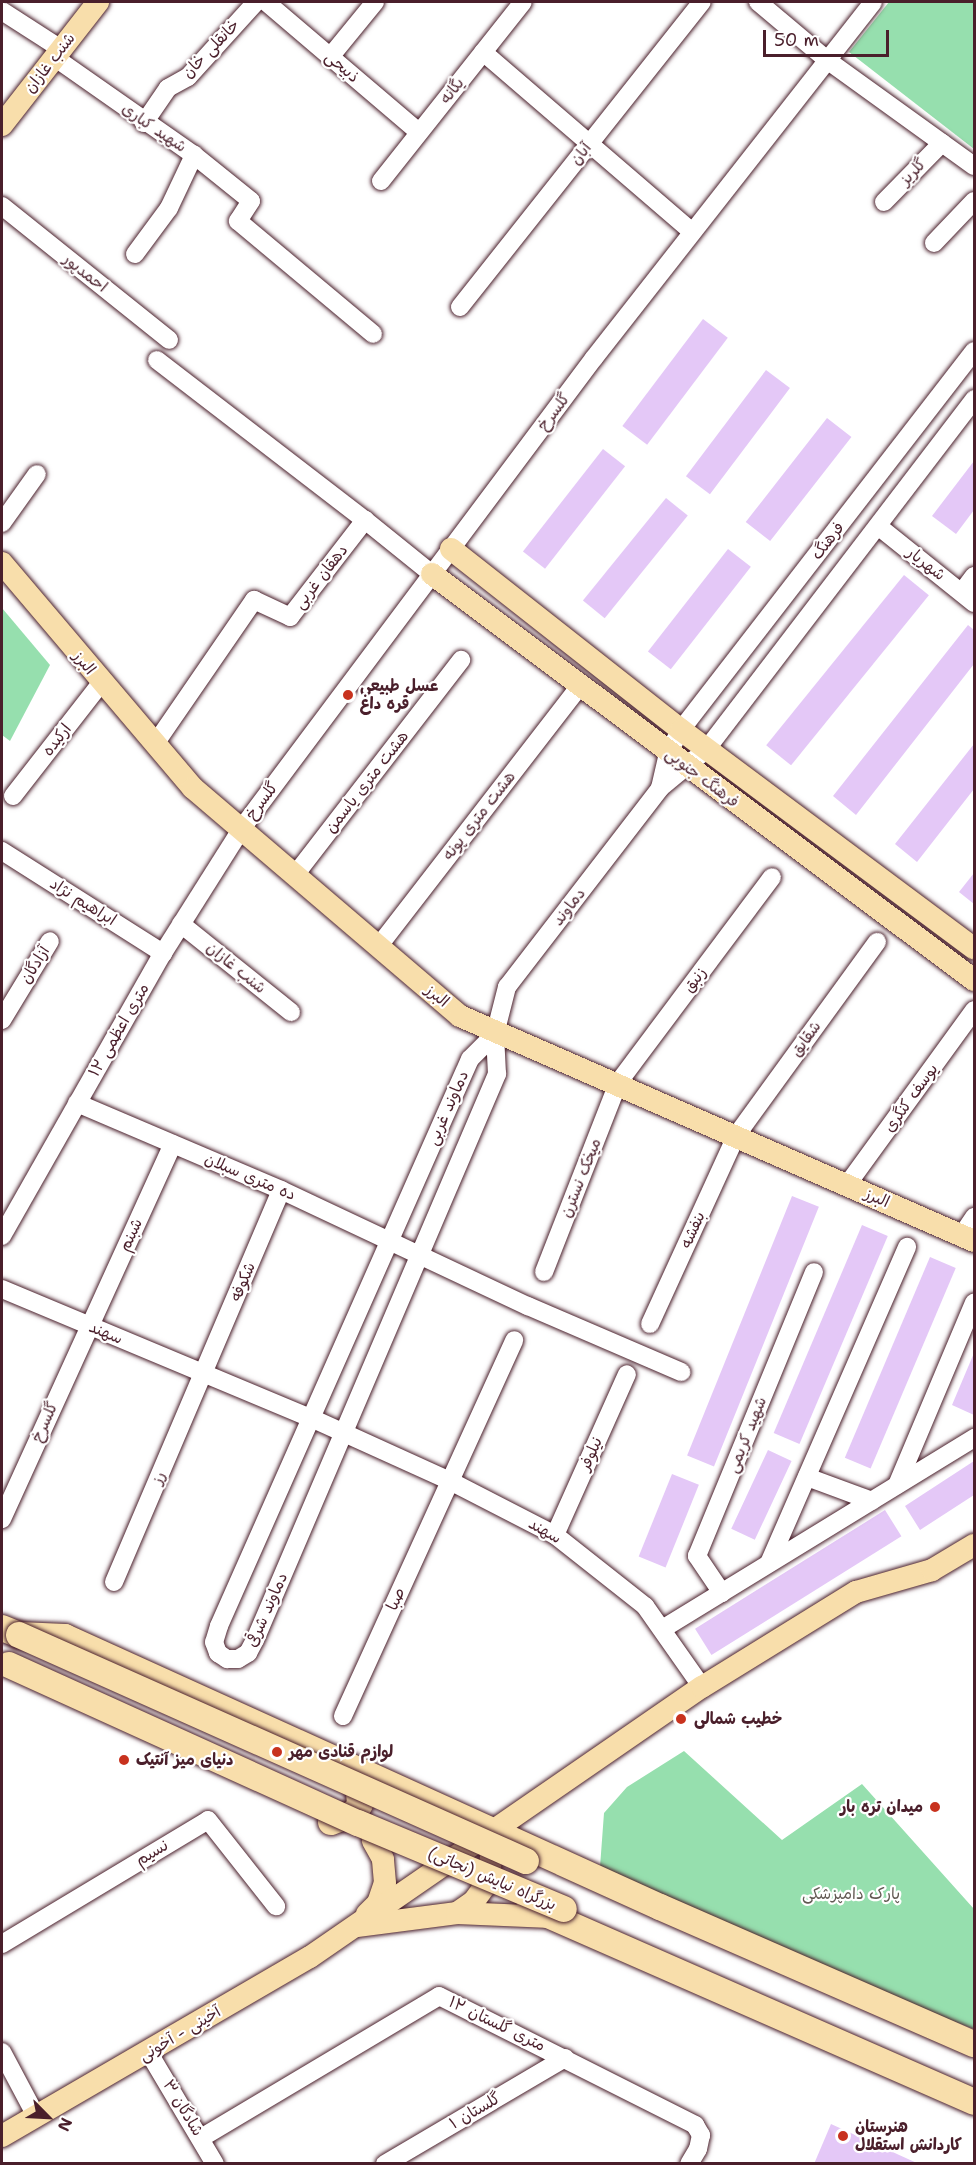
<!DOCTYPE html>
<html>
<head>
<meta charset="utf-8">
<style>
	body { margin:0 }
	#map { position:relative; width:976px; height:2165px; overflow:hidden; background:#fff; font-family:"Shantell Sans","Playpen Sans Arabic",sans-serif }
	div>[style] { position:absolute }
	.green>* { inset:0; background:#96dfae }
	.building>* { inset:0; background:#e4c8f7; transform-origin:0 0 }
	.roads { filter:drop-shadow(0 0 2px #4a1f2b) drop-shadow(0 0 2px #4a1f2b) }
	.minor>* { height:18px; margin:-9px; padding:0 9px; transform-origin:9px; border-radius:9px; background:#fff }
	.major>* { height:22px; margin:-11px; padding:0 11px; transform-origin:11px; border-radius:11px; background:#f8deab }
	.highway>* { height:26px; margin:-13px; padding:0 13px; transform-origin:13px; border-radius:13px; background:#f8deab }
	.bridges { filter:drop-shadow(0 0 2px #4a1f2b) drop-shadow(0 0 2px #4a1f2b) }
	.highway-bridge>* { height:26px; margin:-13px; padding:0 13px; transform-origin:13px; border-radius:13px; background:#f8deab }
	.dots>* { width:16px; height:16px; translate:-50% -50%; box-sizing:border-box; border:3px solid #fff; border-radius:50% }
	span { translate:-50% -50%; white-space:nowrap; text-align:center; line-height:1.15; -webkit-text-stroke:4.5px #fff; paint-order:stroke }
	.street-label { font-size:16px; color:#4a1f2b }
	.poi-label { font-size:16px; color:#4a1f2b; font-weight:700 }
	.left { translate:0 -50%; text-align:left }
	.right { translate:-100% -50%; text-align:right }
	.park-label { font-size:16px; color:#615952 }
	.frame { position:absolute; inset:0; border:3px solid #4a1f2b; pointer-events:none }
	.north { position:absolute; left:18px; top:2087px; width:60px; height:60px; -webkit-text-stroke:4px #fff; paint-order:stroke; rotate:114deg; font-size:16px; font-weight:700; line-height:24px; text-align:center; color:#4a1f2b }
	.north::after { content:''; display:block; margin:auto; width:21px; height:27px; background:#4a1f2b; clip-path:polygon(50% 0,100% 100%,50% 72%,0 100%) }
	.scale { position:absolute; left:763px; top:30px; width:126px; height:27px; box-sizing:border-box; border:3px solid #4a1f2b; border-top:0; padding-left:8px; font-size:18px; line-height:21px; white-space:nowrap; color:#4a1f2b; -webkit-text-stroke:4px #fff; paint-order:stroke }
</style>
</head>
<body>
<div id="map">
	<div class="green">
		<div style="clip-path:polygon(889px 2px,974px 2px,974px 149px,849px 52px)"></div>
		<div style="clip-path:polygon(2px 608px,50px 665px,10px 741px,2px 735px)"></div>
		<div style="clip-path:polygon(684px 1751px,782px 1840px,862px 1784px,974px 1909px,974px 2029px,828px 1974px,600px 1867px,604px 1813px,627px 1787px)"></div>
	</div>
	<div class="building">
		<div style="left:703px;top:319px;width:31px;height:134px;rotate:37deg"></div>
		<div style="left:766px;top:370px;width:30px;height:133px;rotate:37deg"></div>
		<div style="left:827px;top:418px;width:31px;height:132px;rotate:38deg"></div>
		<div style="left:603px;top:449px;width:28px;height:130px;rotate:38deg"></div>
		<div style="clip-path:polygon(974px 461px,974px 510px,956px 534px,932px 516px)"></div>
		<div style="left:666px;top:498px;width:28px;height:132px;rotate:39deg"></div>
		<div style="left:728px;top:549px;width:29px;height:130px;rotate:38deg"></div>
		<div style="left:904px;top:575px;width:32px;height:219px;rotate:39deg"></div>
		<div style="clip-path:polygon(968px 625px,974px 630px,974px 664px,856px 815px,833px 796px)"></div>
		<div style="clip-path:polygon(974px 744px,974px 789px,917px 862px,895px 844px)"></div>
		<div style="clip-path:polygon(974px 873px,974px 904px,959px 892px)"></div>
		<div style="left:792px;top:1196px;width:29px;height:280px;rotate:22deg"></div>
		<div style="left:862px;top:1225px;width:28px;height:226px;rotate:23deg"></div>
		<div style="left:930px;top:1257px;width:28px;height:218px;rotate:23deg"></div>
		<div style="clip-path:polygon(974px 1353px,974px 1415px,952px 1405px)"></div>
		<div style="left:768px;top:1450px;width:26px;height:87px;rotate:25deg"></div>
		<div style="clip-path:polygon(974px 1461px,974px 1495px,920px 1530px,905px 1506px)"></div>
		<div style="left:672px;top:1474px;width:29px;height:89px;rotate:22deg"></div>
		<div style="left:885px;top:1510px;width:31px;height:224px;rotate:58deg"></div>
		<div style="clip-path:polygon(831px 2124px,919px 2164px,814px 2164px)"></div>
	</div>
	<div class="roads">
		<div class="minor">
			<div style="left:266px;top:2px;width:201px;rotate:40.4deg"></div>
			<div style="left:758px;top:2px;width:90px;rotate:40deg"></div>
			<div style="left:827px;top:60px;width:181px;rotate:35.8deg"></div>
			<div style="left:2px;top:11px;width:70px;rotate:32.8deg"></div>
			<div style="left:483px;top:52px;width:276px;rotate:40.7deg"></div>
			<div style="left:54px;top:57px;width:171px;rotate:35deg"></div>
			<div style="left:194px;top:155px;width:73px;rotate:38.9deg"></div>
			<div style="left:251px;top:201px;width:24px;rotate:123deg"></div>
			<div style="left:238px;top:221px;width:176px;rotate:39.9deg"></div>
			<div style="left:330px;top:57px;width:71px;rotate:-50.7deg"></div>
			<div style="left:144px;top:123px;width:42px;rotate:-55.6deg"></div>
			<div style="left:168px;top:88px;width:23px;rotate:-29deg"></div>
			<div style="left:188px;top:77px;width:101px;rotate:-47.8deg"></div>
			<div style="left:381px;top:181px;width:228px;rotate:-51.6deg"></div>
			<div style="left:884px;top:202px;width:83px;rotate:-45.5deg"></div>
			<div style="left:2px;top:206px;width:214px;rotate:38.7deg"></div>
			<div style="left:934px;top:243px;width:58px;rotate:-46.4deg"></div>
			<div style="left:135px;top:254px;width:57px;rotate:-53.5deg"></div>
			<div style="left:169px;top:208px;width:59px;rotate:-64.7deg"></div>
			<div style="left:460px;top:307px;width:389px;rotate:-51.6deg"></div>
			<div style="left:157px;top:360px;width:262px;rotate:37.6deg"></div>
			<div style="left:2px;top:523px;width:60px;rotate:-54.5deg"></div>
			<div style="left:878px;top:526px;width:123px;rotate:38.7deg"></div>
			<div style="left:962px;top:592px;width:20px;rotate:-53deg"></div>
			<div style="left:155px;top:744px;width:175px;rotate:-55.5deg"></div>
			<div style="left:254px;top:600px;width:40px;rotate:25deg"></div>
			<div style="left:290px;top:617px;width:123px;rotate:-52.3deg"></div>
			<div style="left:365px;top:520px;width:86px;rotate:38.9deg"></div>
			<div style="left:660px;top:788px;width:37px;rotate:-77deg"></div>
			<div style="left:668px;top:752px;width:26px;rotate:-59deg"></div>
			<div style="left:681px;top:730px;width:479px;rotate:-52.3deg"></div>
			<div style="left:13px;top:796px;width:143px;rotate:-52.1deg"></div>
			<div style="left:2px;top:851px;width:191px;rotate:32.4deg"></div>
			<div style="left:295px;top:875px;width:272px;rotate:-52.3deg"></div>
			<div style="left:181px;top:924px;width:141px;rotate:38.7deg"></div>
			<div style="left:378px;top:947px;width:330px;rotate:-52.3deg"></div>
			<div style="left:2px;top:1020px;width:92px;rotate:-58.7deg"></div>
			<div style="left:495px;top:1034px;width:35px;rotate:135deg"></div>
			<div style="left:470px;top:1059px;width:620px;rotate:113.88deg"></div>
			<div style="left:219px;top:1626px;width:17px;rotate:107deg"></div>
			<div style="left:214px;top:1642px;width:12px;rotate:70deg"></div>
			<div style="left:218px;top:1653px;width:11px;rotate:34deg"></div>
			<div style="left:227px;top:1659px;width:11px"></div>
			<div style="left:238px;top:1659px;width:12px;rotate:-31deg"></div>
			<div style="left:248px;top:1653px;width:15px;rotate:-62deg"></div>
			<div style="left:255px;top:1640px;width:616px;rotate:-66.85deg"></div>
			<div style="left:497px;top:1074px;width:40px;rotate:-92.9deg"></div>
			<div style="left:495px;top:1034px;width:49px;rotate:-75.7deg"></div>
			<div style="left:507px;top:987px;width:251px;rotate:-52.4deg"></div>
			<div style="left:660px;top:788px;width:60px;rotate:-39.6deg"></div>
			<div style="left:706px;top:750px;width:442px;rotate:-52.6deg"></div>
			<div style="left:77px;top:1103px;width:222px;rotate:23.1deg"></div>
			<div style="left:281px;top:1190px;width:273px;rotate:25.2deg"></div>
			<div style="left:528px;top:1306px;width:167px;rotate:23.3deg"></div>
			<div style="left:847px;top:1185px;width:216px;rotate:-54deg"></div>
			<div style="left:962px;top:1235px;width:22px;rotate:-56deg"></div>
			<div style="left:2px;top:1236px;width:326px;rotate:-60.4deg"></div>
			<div style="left:163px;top:953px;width:148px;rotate:-57.7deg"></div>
			<div style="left:242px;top:828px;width:587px;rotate:-53.17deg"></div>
			<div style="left:594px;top:358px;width:452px;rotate:-51.9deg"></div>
			<div style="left:544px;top:1272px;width:203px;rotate:-68.6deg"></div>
			<div style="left:618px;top:1083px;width:257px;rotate:-53.2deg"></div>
			<div style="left:2px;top:1289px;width:335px;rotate:22.7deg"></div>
			<div style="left:311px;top:1418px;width:153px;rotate:24.4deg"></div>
			<div style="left:450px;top:1481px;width:118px;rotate:27.2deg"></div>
			<div style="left:555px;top:1535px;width:115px;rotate:38.3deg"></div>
			<div style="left:645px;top:1606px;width:99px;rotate:54.9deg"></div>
			<div style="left:650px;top:1324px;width:207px;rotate:-65.4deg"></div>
			<div style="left:736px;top:1136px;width:240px;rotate:-54deg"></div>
			<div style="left:807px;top:1477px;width:69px;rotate:20.3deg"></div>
			<div style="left:897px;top:1485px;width:198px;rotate:-67.1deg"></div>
			<div style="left:2px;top:1519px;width:412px;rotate:-65.5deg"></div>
			<div style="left:555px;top:1535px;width:176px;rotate:-65.9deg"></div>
			<div style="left:769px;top:1563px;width:345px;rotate:-66.4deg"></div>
			<div style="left:114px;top:1582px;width:426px;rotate:-66.9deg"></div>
			<div style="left:722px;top:1593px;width:45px;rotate:-124deg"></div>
			<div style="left:697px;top:1556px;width:307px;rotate:-67.6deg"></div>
			<div style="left:664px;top:1628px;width:364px;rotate:-31.5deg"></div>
			<div style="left:343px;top:1716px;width:413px;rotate:-65.5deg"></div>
			<div style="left:2px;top:1944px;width:240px;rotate:-31deg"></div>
			<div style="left:208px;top:1820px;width:110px;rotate:51.7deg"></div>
			<div style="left:2px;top:2052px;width:72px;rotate:62deg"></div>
			<div style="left:149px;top:2053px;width:129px;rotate:59.3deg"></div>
			<div style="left:201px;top:2138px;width:277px;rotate:-30.8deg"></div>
			<div style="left:439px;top:1996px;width:287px;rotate:26.7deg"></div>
			<div style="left:695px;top:2125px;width:12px;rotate:59deg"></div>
			<div style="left:701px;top:2135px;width:14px;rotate:102deg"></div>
			<div style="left:698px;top:2149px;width:17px;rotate:121deg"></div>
			<div style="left:385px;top:2164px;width:209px;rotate:-30.5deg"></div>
		</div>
		<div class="major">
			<div style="left:2px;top:125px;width:156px;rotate:-52deg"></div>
			<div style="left:451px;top:549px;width:293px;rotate:38.2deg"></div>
			<div style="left:681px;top:730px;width:365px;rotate:36.7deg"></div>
			<div style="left:2px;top:563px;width:295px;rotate:49.7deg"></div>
			<div style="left:193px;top:788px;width:351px;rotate:40.5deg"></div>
			<div style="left:460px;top:1016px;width:561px;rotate:23.64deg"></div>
			<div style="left:432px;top:574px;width:677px;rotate:36.84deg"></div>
			<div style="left:457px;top:1913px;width:21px;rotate:-35deg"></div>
			<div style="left:474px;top:1901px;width:17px;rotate:-54deg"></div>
			<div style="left:484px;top:1887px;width:20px;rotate:-72deg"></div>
			<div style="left:490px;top:1868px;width:36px;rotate:-85deg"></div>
			<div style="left:367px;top:1914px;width:16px;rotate:-45deg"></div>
			<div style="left:378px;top:1903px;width:21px;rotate:-71deg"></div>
			<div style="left:385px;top:1883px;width:24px;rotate:-95deg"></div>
			<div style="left:383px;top:1859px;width:21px;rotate:-119deg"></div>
			<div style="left:357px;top:1926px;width:101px;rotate:-7.4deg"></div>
			<div style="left:457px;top:1913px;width:94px;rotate:2.4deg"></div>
			<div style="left:2px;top:2136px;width:356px;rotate:-30.2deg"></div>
			<div style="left:310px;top:1957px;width:476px;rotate:-34.6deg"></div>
			<div style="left:702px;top:1687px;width:181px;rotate:-31.7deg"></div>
			<div style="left:856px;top:1592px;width:79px;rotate:-16.1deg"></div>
			<div style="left:932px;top:1570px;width:49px;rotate:-30.8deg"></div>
		</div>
		<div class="highway">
			<div style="left:2px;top:1628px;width:18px;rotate:22deg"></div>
			<div style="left:19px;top:1635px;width:46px;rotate:2.5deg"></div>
			<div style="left:65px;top:1637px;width:653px;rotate:24.41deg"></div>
			<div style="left:660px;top:1907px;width:343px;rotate:23.6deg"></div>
			<div style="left:331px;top:1822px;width:26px;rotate:-21deg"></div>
			<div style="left:355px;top:1813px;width:10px;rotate:-61deg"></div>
			<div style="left:360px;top:1804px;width:22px;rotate:-95deg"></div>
			<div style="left:358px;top:1782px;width:15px;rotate:-122deg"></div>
			<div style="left:530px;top:1907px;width:485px;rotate:23.7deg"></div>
		</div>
	</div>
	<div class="bridges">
		<div class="highway-bridge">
			<div style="left:19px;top:1635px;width:555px;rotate:24.03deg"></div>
			<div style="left:9px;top:1665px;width:383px;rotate:24.4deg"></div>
			<div style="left:358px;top:1823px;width:223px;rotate:22.7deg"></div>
		</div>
	</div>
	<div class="dots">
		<div style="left:348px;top:695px;background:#c8321e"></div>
		<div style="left:681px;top:1719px;background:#c8321e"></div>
		<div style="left:277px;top:1752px;background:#c8321e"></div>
		<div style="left:124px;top:1760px;background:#c8321e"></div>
		<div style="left:935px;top:1807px;background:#c8321e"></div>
		<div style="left:843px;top:2136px;background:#c8321e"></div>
	</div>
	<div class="street-label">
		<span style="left:211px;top:49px;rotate:-46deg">خانقلی خان</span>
		<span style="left:50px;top:63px;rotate:-52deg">شنب غازان</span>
		<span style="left:342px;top:67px;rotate:40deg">ذبیحی</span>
		<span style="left:452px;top:91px;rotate:-51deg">یگانه</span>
		<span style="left:154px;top:128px;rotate:34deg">شهید کباری</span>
		<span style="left:581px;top:154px;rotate:-52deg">آبان</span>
		<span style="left:913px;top:172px;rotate:-46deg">گلریز</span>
		<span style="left:85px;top:273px;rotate:38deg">احمدپور</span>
		<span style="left:554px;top:412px;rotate:-53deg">گلسرخ</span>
		<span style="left:828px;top:541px;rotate:-52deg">فرهنگ</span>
		<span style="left:926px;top:564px;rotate:38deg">شهریار</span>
		<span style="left:321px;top:577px;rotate:-52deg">دهقان غربی</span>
		<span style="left:84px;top:663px;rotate:51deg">البرز</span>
		<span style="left:57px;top:740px;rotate:-52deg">ارکیده</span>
		<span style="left:702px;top:778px;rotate:37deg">فرهنگ جنوبی</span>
		<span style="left:367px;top:782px;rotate:-52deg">هشت متری یاسمن</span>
		<span style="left:262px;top:801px;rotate:-53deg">گلسرخ</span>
		<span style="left:479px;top:816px;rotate:-52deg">هشت متری پونه</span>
		<span style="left:83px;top:902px;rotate:32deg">ابراهیم نژاد</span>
		<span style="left:569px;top:907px;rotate:-52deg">دماوند</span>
		<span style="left:35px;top:965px;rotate:-58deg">آزادگان</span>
		<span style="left:236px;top:968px;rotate:39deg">شنب غازان</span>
		<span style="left:695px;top:980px;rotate:-53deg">زنبق</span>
		<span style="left:437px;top:996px;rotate:40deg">البرز</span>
		<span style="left:119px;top:1030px;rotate:-60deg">۱۲ متری اعظمی</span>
		<span style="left:806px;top:1039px;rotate:-54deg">شقایق</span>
		<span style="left:911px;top:1098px;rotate:-54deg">یوسف کنگری</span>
		<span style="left:448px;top:1108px;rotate:-66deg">دماوند غربی</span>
		<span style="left:250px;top:1177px;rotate:23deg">ده متری سبلان</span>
		<span style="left:581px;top:1178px;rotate:-68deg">میخک نسترن</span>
		<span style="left:877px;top:1198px;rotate:24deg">البرز</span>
		<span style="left:693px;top:1230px;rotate:-66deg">بنفشه</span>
		<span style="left:131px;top:1235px;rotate:-65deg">شبنم</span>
		<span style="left:243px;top:1282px;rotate:-67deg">شکوفه</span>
		<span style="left:106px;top:1333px;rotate:23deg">سهند</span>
		<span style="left:45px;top:1422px;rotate:-66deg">گلسرخ</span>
		<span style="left:747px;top:1435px;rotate:-68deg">شهید کریمی</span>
		<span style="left:591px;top:1454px;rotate:-66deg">نیلوفر</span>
		<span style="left:159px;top:1478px;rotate:-66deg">رز</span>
		<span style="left:545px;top:1531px;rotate:30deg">سهند</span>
		<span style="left:396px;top:1599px;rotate:-66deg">صبا</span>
		<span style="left:267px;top:1610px;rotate:-66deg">دماوند شرقی</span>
		<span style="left:152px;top:1853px;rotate:-31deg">نسیم</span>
		<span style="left:492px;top:1879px;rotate:23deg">بزرگراه نیایش (نجاتی)</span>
		<span style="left:497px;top:2024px;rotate:26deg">۱۲ متری گلستان</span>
		<span style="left:180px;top:2034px;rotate:-31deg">آخینی - آخونی</span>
		<span style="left:183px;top:2108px;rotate:59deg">شادگان ۳</span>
		<span style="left:475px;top:2111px;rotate:-30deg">گلستان ۱</span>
	</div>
	<div class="poi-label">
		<span class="left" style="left:360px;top:695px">عسل طبیعی<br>قره داغ</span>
		<span class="left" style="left:694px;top:1719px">خطیب شمالی</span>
		<span class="left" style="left:289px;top:1752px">لوازم قنادی مهر</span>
		<span class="left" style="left:136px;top:1760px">دنیای میز آنتیک</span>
		<span class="right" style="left:923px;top:1807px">میدان تره بار</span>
		<span class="left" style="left:855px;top:2136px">هنرستان<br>کاردانش استقلال</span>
	</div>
	<div class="park-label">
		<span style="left:851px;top:1894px">پارک دامپزشکی</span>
	</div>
	<div class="frame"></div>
	<div class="north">N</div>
	<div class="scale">50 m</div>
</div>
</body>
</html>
